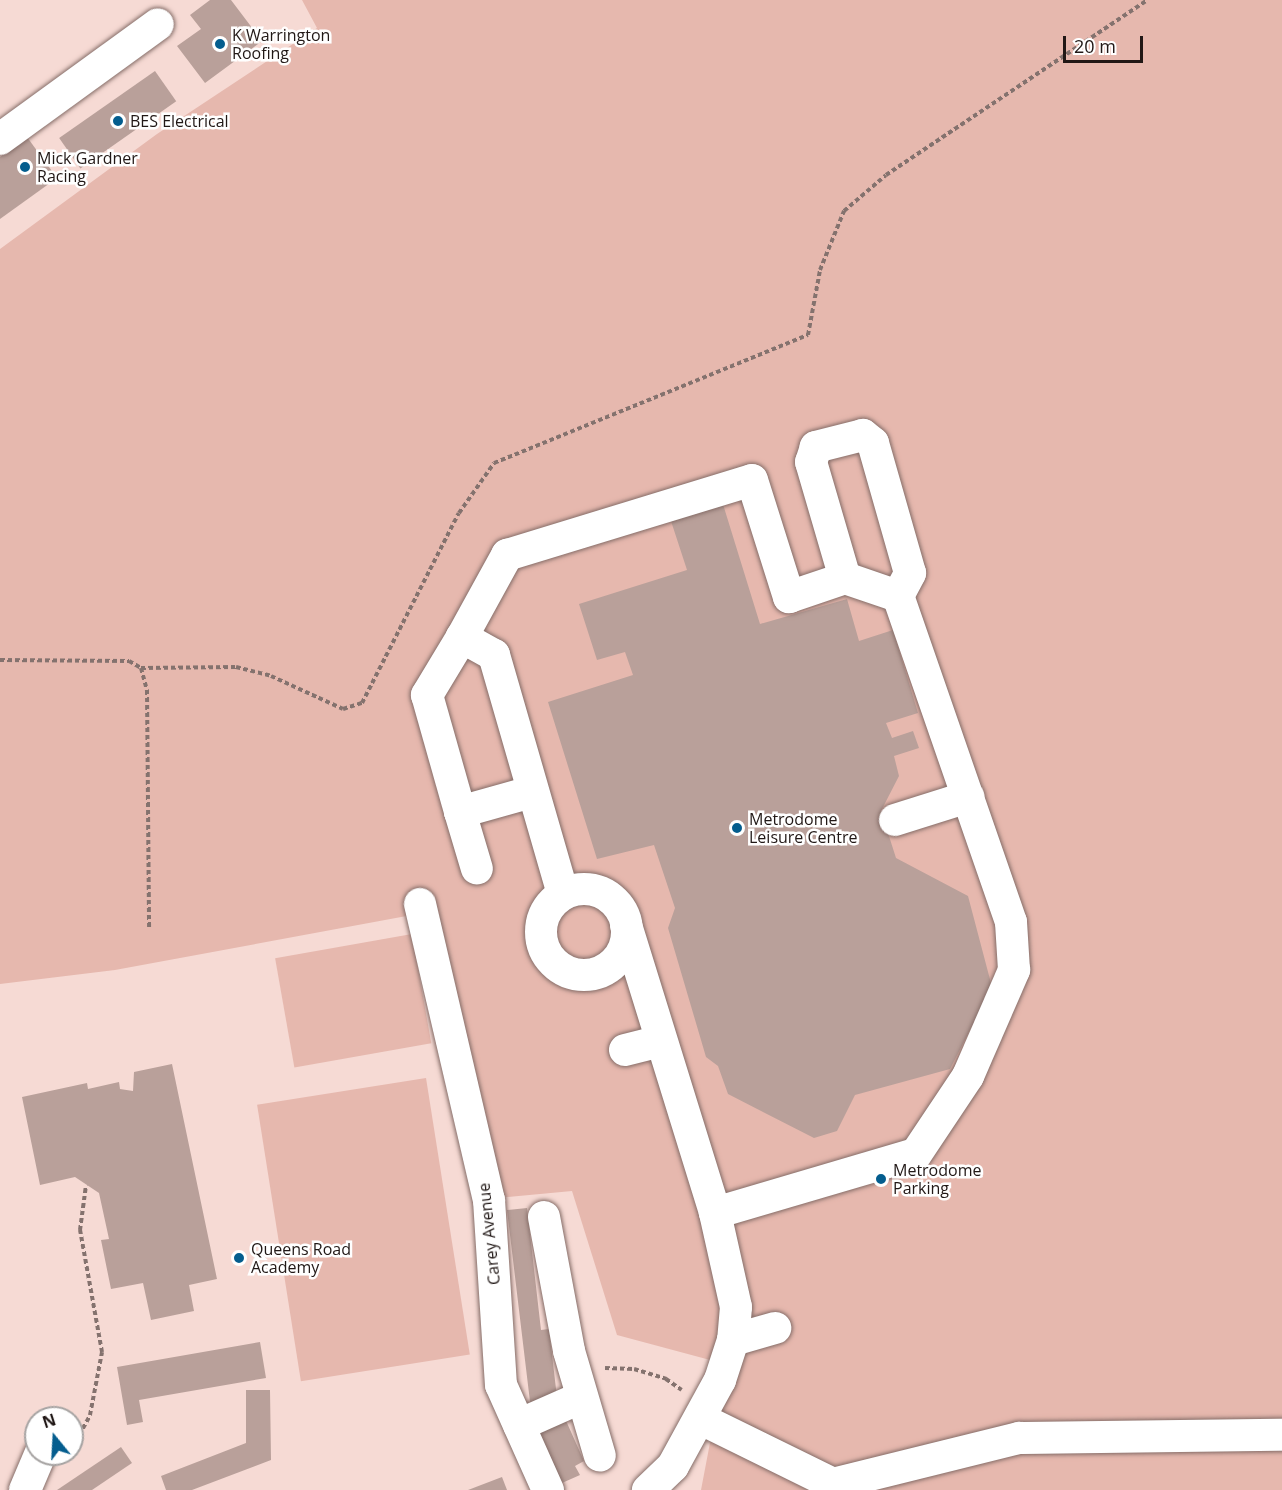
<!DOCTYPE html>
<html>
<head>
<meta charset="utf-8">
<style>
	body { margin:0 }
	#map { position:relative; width:1282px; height:1490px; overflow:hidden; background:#f6dad4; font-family:"Open Sans",sans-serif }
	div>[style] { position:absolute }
	.green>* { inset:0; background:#e6b8ae; transform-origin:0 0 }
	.building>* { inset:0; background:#b9a09a; transform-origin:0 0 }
	.path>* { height:4px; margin-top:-2px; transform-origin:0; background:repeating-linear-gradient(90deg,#84726e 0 4.5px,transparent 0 7.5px) }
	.roads { filter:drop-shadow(0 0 2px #856d68) drop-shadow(0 0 2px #856d68) }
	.minor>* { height:32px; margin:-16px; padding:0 16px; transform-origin:16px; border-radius:16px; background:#fff }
	.minor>.ring { margin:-16px; padding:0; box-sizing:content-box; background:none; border:32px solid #fff; border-radius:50% }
	.dots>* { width:16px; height:16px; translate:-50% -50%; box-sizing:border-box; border:3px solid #fff; border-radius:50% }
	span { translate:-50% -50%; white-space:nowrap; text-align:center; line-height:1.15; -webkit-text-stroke:5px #fff; paint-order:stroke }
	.poi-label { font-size:16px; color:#211816 }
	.left { translate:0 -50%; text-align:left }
	.street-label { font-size:16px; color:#211816 }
	.north { position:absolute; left:24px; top:1406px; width:60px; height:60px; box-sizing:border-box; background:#fff; border:2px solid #a6a3a2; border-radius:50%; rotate:342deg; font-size:16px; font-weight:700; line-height:24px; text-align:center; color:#211816 }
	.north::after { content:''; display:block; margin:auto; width:21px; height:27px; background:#045d8e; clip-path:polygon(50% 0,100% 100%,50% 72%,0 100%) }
	.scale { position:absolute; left:1063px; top:36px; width:80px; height:27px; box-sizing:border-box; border:3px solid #211816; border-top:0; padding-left:8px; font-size:18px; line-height:21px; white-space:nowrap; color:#211816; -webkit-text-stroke:4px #fff; paint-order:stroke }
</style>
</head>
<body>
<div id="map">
	<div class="green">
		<div style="clip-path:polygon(302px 0,1282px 0,1282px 1490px,701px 1490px,725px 1364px,617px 1335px,572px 1191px,496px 1198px,412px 915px,115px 970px,0 984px,0 249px,157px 134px,317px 28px)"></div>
		<div style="left:412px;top:934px;width:111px;height:139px;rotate:80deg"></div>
		<div style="left:426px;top:1078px;width:280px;height:171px;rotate:81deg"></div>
	</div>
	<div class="building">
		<div style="clip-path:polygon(210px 0,231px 0,262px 41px,205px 83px,177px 46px,201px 29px,190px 15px)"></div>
		<div style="left:155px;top:71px;width:37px;height:117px;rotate:55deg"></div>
		<div style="clip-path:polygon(27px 137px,57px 178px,0 219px,0 157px)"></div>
		<div style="clip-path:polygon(722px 501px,760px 624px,847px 599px,859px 641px,893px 630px,918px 713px,886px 723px,892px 738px,913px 731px,919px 748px,894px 756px,899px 776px,881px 811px,896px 858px,968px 896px,992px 987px,950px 1069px,855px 1095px,837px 1131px,814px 1138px,728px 1094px,718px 1066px,706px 1057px,668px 928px,675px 908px,654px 845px,597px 859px,548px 702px,633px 675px,625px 652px,597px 660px,579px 604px,687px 570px,670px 518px)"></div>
		<div style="clip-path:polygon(172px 1064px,217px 1279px,189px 1285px,194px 1311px,151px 1320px,143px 1283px,111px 1289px,101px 1240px,109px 1239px,99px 1193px,75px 1177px,40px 1185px,22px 1097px,87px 1083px,88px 1089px,119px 1082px,120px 1089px,133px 1091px,134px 1072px)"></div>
		<div style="clip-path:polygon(527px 1208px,541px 1330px,549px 1329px,558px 1406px,531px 1410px,507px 1210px)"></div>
		<div style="clip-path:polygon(260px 1342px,266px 1378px,139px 1400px,143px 1422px,127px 1425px,117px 1367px)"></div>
		<div style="clip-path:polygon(246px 1390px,270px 1390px,271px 1460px,192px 1490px,166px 1490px,161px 1476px,246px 1443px)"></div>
		<div style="clip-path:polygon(563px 1414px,584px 1461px,575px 1466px,580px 1475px,562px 1483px,536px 1426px)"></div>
		<div style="clip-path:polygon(121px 1447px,132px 1463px,92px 1490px,57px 1490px)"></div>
		<div style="clip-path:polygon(502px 1477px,507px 1490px,468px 1490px)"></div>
	</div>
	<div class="path">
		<div style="left:0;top:660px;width:129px;rotate:0.4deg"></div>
		<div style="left:129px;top:661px;width:14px;rotate:30deg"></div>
		<div style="left:141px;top:668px;width:23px;rotate:75deg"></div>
		<div style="left:147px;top:690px;width:239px;rotate:89.5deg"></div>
		<div style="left:141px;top:668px;width:95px;rotate:-0.6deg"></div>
		<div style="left:236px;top:667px;width:36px;rotate:14deg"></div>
		<div style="left:271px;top:676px;width:79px;rotate:24.6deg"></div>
		<div style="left:343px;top:709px;width:20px;rotate:-18deg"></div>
		<div style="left:362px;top:703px;width:213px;rotate:-63deg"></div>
		<div style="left:459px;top:513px;width:61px;rotate:-55deg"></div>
		<div style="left:494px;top:463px;width:339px;rotate:-22.2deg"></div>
		<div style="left:808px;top:335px;width:66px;rotate:-79.5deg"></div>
		<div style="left:820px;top:270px;width:64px;rotate:-67.9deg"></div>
		<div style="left:844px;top:211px;width:55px;rotate:-40.6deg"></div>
		<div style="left:886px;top:175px;width:314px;rotate:-33.8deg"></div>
		<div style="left:605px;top:1368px;width:29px;rotate:2deg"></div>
		<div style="left:634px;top:1369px;width:34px;rotate:17deg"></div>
		<div style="left:666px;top:1379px;width:19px;rotate:35deg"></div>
		<div style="left:72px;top:1448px;width:38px;rotate:-61deg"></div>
		<div style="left:90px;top:1415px;width:64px;rotate:-79.2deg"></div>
		<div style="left:102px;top:1352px;width:124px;rotate:-100.2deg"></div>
		<div style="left:80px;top:1230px;width:45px;rotate:-82.4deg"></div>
	</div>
	<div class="roads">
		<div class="minor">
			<div style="left:0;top:139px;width:195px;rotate:-36deg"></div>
			<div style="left:462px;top:637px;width:68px;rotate:121.1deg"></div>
			<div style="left:427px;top:695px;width:122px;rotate:74.2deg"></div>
			<div style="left:460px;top:812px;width:74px;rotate:-15.7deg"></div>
			<div style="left:460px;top:812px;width:59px;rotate:73.4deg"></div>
			<div style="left:895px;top:820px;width:77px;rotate:-17.5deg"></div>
			<div class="ring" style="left:541px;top:889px;width:54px;height:54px"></div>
			<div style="left:563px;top:894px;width:249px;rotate:-106.1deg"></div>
			<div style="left:494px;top:655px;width:37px;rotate:-151deg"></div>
			<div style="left:462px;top:637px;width:94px;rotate:-61.2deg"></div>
			<div style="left:507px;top:555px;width:256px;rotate:-17deg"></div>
			<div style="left:752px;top:480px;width:123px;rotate:72.5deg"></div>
			<div style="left:789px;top:597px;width:59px;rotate:-18.7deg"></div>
			<div style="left:845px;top:578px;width:56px;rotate:18.8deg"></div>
			<div style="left:420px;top:904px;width:304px;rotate:76.9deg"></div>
			<div style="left:489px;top:1200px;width:185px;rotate:86.3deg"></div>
			<div style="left:501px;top:1385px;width:115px;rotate:65.9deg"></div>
			<div style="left:626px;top:925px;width:301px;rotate:72.8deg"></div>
			<div style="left:715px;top:1213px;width:96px;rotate:77.4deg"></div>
			<div style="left:736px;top:1307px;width:33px;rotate:95deg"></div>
			<div style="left:733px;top:1340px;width:42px;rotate:108deg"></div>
			<div style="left:720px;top:1380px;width:98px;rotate:118.7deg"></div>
			<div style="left:673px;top:1466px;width:35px;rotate:136deg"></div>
			<div style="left:625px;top:1050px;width:37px;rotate:-14deg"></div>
			<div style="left:715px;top:1213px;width:209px;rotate:-16.4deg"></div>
			<div style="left:916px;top:1154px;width:94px;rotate:-56.3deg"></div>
			<div style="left:968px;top:1076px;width:116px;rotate:-66.5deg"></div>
			<div style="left:1014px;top:970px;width:48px;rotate:-93.6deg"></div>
			<div style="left:1011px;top:922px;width:345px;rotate:-109.1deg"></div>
			<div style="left:898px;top:596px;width:26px;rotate:-62deg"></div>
			<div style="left:910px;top:573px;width:135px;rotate:-105.9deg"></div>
			<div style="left:873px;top:443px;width:13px;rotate:-141deg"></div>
			<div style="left:863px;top:435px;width:49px;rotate:165.7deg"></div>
			<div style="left:816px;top:447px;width:16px;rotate:108deg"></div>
			<div style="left:811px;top:462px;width:121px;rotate:73.7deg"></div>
			<div style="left:544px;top:1217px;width:136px;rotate:79.4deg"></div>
			<div style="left:569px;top:1351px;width:109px;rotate:73.6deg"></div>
			<div style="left:733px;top:1340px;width:44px;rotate:-15.9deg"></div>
			<div style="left:701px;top:1419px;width:147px;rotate:26.2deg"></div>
			<div style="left:833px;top:1484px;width:192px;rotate:-13.9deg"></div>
			<div style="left:1019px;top:1438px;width:263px;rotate:-0.7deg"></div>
			<div style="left:519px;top:1425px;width:67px;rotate:-23.9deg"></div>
			<div style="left:25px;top:1490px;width:39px;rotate:-67deg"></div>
		</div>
	</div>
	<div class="dots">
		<div style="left:220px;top:44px;background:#045d8e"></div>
		<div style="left:118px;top:121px;background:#045d8e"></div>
		<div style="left:25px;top:167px;background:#045d8e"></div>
		<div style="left:737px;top:828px;background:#045d8e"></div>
		<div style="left:881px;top:1179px;background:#045d8e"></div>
		<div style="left:239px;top:1258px;background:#045d8e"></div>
	</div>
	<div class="poi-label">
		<span class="left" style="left:232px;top:44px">K Warrington<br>Roofing</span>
		<span class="left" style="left:130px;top:121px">BES Electrical</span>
		<span class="left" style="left:37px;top:167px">Mick Gardner<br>Racing</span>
		<span class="left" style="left:749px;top:828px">Metrodome<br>Leisure Centre</span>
		<span class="left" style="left:893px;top:1179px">Metrodome<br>Parking</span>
		<span class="left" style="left:251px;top:1258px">Queens Road<br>Academy</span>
	</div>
	<div class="street-label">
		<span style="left:489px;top:1234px;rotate:-96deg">Carey Avenue</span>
	</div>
	<div class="north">N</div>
	<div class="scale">20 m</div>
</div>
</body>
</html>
